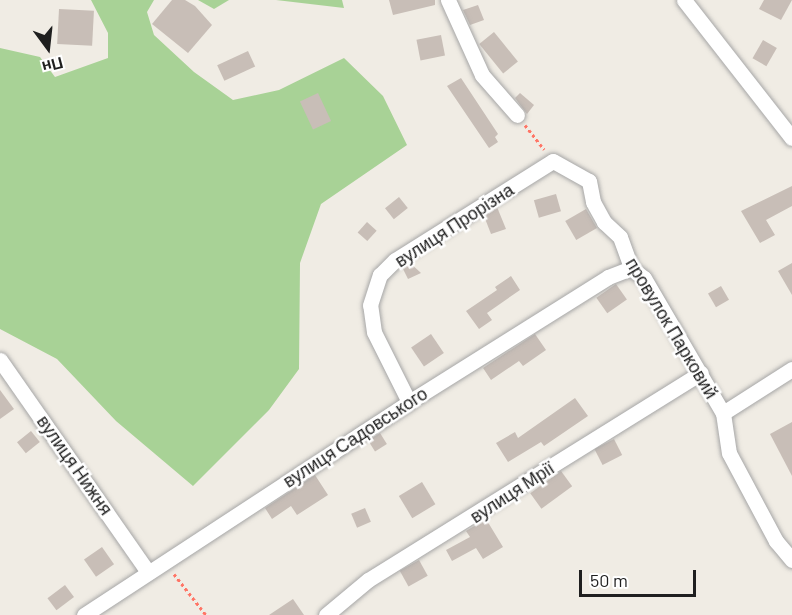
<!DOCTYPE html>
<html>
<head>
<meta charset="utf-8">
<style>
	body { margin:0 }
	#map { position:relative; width:792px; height:615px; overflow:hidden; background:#f0ece4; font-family:Barlow,sans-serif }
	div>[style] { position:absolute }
	.forest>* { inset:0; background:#a8d296 }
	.building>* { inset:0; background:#c8beb7; transform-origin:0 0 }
	.path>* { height:3px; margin-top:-1.5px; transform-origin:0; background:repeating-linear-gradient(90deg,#ff7566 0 3px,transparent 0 6px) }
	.roads { filter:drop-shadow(0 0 2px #a6a6a6) drop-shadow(0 0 2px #a6a6a6) }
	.minor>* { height:15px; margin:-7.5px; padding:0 7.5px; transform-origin:7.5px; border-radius:7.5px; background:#fff }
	span { translate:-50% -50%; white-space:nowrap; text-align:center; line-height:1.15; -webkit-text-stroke:5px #fff; paint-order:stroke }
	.street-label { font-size:18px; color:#1f1f1f }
	.north { position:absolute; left:18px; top:18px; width:60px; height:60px; -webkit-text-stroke:4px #fff; paint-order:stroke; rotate:165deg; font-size:16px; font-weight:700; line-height:24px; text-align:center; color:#1f1f1f }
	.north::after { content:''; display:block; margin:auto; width:21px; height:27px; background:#1f1f1f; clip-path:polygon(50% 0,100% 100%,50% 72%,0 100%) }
	.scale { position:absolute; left:579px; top:570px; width:117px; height:27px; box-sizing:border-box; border:3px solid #1f1f1f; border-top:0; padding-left:8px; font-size:18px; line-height:21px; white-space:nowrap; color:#1f1f1f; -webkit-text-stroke:4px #fff; paint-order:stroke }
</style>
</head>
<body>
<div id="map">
	<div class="forest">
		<div style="clip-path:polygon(91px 0,154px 0,147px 12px,154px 35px,194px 72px,233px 100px,279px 90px,344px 58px,383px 96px,407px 145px,321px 204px,300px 263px,299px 369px,269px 410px,193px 486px,116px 421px,57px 359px,0 329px,0 48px,40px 57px,55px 77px,108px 58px,108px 33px)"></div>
		<div style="clip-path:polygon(198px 0,229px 0,214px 9px)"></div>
		<div style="clip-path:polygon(276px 0,342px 0,344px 8px)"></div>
	</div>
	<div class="building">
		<div style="clip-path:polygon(172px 0,185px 0,195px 6px,212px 25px,188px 53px,152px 24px)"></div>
		<div style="clip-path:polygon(389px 0,435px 0,435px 5px,393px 15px)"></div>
		<div style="clip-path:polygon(764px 0,792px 0,781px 20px,759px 9px)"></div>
		<div style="clip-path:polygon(478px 5px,484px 20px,470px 25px,463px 10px)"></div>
		<div style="left:59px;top:9px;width:35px;height:35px;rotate:3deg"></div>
		<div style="left:494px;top:32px;width:38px;height:19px;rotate:51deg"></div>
		<div style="left:441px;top:35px;width:21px;height:25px;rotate:79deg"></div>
		<div style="left:763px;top:40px;width:16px;height:21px;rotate:30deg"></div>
		<div style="left:248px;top:51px;width:17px;height:34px;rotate:65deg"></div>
		<div style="clip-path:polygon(461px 78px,498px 134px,495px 137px,498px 142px,489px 148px,447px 86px)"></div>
		<div style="left:318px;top:93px;width:31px;height:20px;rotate:65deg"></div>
		<div style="clip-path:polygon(520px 93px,534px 105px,527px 114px,515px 98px)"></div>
		<div style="clip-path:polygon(792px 186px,792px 206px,766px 220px,775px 235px,760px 243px,741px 211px)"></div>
		<div style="left:556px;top:194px;width:18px;height:23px;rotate:74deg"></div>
		<div style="left:399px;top:197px;width:14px;height:18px;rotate:51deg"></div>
		<div style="clip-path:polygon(497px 207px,506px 229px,491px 234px,484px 216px)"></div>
		<div style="left:586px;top:209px;width:22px;height:24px;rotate:60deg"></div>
		<div style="left:367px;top:222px;width:13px;height:14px;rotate:42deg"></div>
		<div style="clip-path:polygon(409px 262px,421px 273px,408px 279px,402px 267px)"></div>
		<div style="clip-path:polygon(792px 263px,792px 295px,778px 271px)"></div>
		<div style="clip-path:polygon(511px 276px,520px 290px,487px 313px,492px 320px,479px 329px,466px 311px,497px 290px,495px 287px)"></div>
		<div style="left:616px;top:284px;width:19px;height:24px;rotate:55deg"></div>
		<div style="left:721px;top:286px;width:16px;height:15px;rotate:60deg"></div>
		<div style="left:431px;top:334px;width:23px;height:24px;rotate:56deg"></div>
		<div style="clip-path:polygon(535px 334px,546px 350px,523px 366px,519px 361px,491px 380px,483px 368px)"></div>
		<div style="clip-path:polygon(0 390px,14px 409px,0 419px)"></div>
		<div style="clip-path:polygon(575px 398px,588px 416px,544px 446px,541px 442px,508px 462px,496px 443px,515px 432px,518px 438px)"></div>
		<div style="clip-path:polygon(792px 422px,792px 476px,770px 434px)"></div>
		<div style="left:31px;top:431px;width:14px;height:18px;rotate:51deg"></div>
		<div style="left:380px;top:433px;width:13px;height:14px;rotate:58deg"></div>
		<div style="left:614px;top:439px;width:18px;height:22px;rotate:63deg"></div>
		<div style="left:561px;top:471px;width:19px;height:38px;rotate:54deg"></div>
		<div style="clip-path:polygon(315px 475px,328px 495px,297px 515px,291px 506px,272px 519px,265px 508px)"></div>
		<div style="left:422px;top:482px;width:26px;height:27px;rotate:59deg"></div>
		<div style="left:365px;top:508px;width:15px;height:15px;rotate:67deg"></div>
		<div style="clip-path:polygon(486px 519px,503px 547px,483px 559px,476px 548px,452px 561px,446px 550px,470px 537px,466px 531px)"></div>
		<div style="left:102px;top:547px;width:21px;height:22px;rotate:55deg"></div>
		<div style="left:419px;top:560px;width:18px;height:22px;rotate:61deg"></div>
		<div style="left:65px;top:585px;width:15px;height:22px;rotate:53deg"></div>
		<div style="clip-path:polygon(293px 599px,304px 615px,269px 615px)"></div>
	</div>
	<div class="path">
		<div style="left:525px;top:125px;width:31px;rotate:52deg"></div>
		<div style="left:174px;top:574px;width:52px;rotate:52deg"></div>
	</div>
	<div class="roads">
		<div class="minor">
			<div style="left:448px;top:0;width:82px;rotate:65.6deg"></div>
			<div style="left:482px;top:75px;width:53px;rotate:48.8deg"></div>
			<div style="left:684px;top:0;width:175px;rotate:52deg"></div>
			<div style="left:0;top:360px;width:259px;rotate:55.1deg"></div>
			<div style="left:409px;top:402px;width:78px;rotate:-116.6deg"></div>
			<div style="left:374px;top:332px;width:27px;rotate:-98deg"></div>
			<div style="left:370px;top:305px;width:32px;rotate:-72deg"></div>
			<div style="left:380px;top:275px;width:21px;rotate:-45deg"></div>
			<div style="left:395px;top:260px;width:186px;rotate:-32.1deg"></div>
			<div style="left:553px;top:161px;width:41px;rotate:29.1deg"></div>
			<div style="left:589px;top:181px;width:21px;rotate:79deg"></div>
			<div style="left:593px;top:202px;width:23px;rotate:61deg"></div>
			<div style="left:604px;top:222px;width:22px;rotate:43deg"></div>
			<div style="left:620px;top:237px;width:33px;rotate:70deg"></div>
			<div style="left:631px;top:268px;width:16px;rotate:38deg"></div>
			<div style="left:644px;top:278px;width:156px;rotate:59.7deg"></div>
			<div style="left:723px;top:413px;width:40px;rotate:81.5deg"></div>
			<div style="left:729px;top:453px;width:100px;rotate:61.9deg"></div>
			<div style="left:776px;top:541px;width:25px;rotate:50deg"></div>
			<div style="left:723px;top:413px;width:82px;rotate:-32.5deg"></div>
			<div style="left:84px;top:615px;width:389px;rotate:-33.2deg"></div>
			<div style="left:409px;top:402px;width:235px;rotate:-32.1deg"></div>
			<div style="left:608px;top:277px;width:25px;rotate:-21deg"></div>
			<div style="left:326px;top:615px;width:55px;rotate:-39.8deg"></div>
			<div style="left:368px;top:580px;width:392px;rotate:-31.9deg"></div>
		</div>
	</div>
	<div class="street-label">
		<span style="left:454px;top:225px;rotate:-33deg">вулиця Прорізна</span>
		<span style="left:672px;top:328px;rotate:59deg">провулок Парковий</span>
		<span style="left:355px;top:437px;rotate:-33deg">вулиця Садовського</span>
		<span style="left:75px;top:465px;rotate:55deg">вулиця Нижня</span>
		<span style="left:512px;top:492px;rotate:-33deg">вулиця Мрії</span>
	</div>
	<div class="north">Пн</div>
	<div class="scale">50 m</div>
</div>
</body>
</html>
